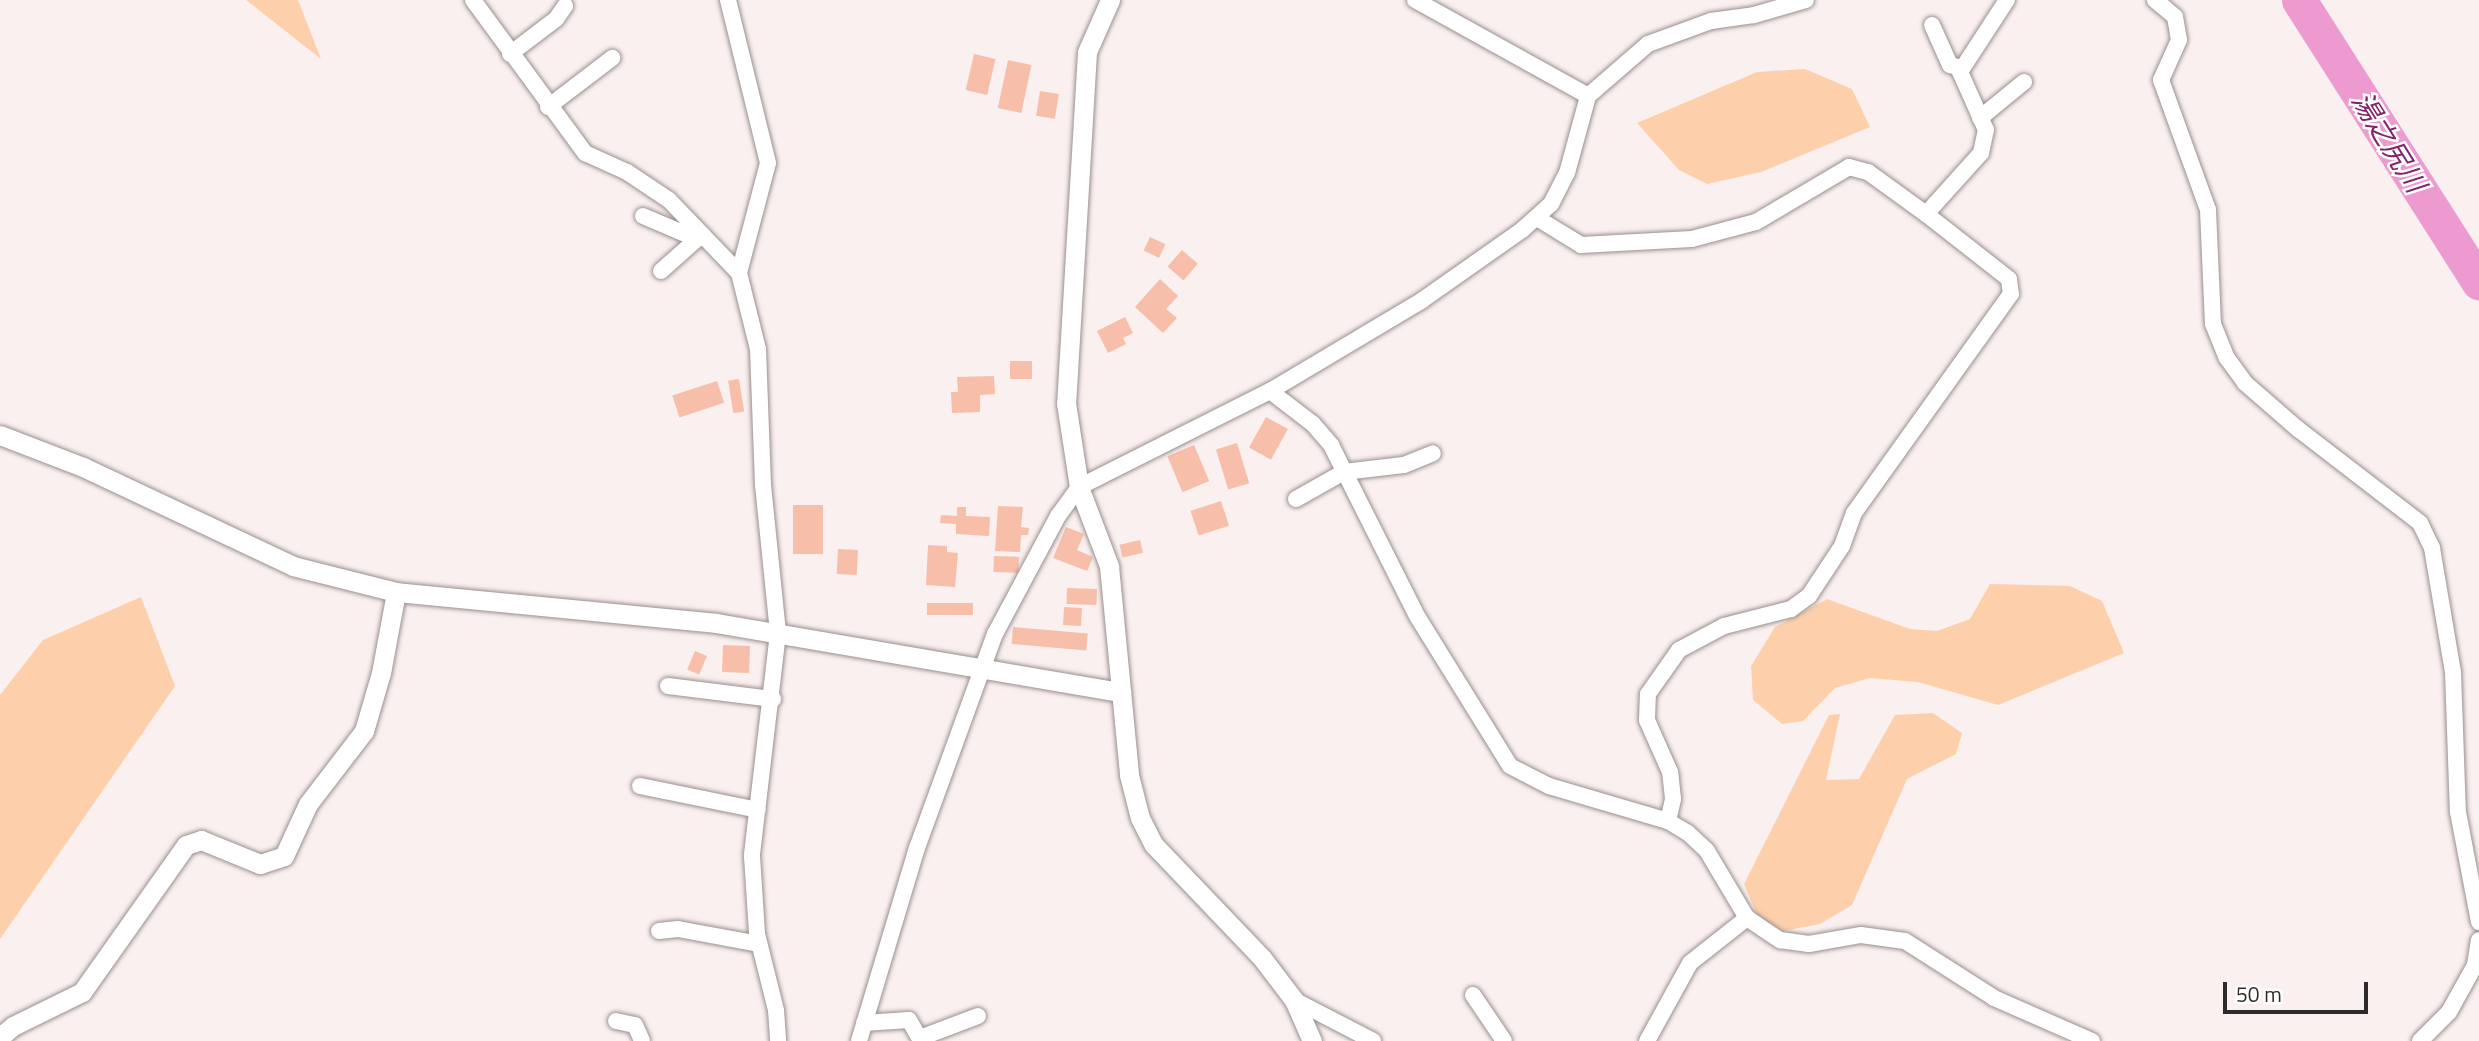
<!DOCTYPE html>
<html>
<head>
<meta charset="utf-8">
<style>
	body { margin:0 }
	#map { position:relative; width:2479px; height:1041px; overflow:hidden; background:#faf0ef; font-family:"Titillium Web","Noto Sans JP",sans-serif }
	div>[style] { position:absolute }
	.green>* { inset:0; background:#fdd0ab }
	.river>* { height:35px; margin:-17.5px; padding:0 17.5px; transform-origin:17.5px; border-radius:17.5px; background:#ed9ad0 }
	.building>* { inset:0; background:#f7bea9; transform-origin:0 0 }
	.roads { filter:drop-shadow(0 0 2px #998f8e) drop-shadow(0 0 2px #998f8e) }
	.minor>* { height:16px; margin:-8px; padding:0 8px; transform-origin:8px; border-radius:8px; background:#fff }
	.tertiary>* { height:19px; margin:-9.5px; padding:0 9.5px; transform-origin:9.5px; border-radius:9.5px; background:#fff }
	span { translate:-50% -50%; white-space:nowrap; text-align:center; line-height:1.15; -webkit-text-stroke:5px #fff; paint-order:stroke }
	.water-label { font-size:28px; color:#812368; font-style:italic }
	.scale { position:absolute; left:2223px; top:982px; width:145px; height:32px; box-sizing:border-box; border:4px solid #2e2a2a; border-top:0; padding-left:9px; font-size:21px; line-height:24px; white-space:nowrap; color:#2e2a2a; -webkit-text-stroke:5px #fff; paint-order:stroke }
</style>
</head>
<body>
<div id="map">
	<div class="green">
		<div style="clip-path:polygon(246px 0,298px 0,321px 59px)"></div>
		<div style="clip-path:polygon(1805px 69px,1852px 89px,1870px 127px,1761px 172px,1707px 184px,1679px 170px,1637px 123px,1757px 72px)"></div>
		<div style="clip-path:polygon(1990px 584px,2070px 586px,2102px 601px,2124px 653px,1998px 705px,1918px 682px,1870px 678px,1835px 688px,1803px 721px,1782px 724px,1753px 700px,1751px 666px,1775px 627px,1827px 599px,1910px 629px,1937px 631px,1970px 619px)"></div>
		<div style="clip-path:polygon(141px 597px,175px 686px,0 939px,0 695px,43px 640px)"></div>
		<div style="clip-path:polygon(1933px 713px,1962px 733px,1956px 754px,1907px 779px,1852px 905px,1820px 924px,1783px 931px,1758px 917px,1744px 884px,1829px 715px,1840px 714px,1826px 780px,1859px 779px,1895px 715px)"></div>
	</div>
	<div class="river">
		<div style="left:2299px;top:0;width:335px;rotate:57.5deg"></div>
	</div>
	<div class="building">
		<div style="left:974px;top:54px;width:22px;height:37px;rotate:13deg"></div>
		<div style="left:1008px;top:60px;width:24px;height:49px;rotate:12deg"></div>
		<div style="left:1040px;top:91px;width:19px;height:25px;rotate:9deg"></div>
		<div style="left:1150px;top:237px;width:17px;height:15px;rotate:25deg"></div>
		<div style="left:1182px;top:250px;width:21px;height:22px;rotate:41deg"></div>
		<div style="clip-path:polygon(1160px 279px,1178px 296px,1166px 309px,1177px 318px,1163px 333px,1135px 307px)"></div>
		<div style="clip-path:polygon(1125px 317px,1133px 333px,1123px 338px,1126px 344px,1108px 353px,1097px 331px)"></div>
		<div style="left:1010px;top:361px;width:22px;height:18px"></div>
		<div style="clip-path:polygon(994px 376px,995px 394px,980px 395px,980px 412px,952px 413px,951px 392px,958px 392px,957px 377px)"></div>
		<div style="left:739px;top:379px;width:33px;height:11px;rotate:81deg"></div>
		<div style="left:717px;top:381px;width:23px;height:47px;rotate:72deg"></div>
		<div style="left:1266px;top:417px;width:25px;height:35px;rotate:29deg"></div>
		<div style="left:1237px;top:443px;width:42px;height:22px;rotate:73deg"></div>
		<div style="left:1194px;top:445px;width:39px;height:29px;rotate:67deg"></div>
		<div style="left:1221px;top:501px;width:26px;height:32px;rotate:72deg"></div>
		<div style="left:793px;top:505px;width:30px;height:49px"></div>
		<div style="clip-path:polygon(998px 506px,1023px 507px,1021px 527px,1029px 528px,1028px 535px,1021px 535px,1020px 552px,995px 551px)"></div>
		<div style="clip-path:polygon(957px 507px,966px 507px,966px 516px,990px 517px,989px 536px,956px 534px,956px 524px,940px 523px,941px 515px,957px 516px)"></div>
		<div style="clip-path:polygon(1066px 527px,1084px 534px,1077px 550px,1093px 557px,1087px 571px,1053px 558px)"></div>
		<div style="left:1140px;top:540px;width:13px;height:21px;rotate:77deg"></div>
		<div style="clip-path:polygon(928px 545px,947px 546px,947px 552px,958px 553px,955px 587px,926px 585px)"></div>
		<div style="left:838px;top:549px;width:20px;height:25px;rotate:3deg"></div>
		<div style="left:994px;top:556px;width:25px;height:16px;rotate:2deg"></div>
		<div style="left:1067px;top:588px;width:30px;height:16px;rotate:2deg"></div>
		<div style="left:927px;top:603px;width:46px;height:12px"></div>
		<div style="left:1064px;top:607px;width:18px;height:18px;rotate:3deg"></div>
		<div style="left:1013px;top:627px;width:75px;height:17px;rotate:5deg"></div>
		<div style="left:723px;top:645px;width:27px;height:27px;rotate:2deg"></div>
		<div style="left:695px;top:651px;width:13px;height:20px;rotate:23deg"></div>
	</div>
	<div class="roads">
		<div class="minor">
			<div style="left:473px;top:0;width:190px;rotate:53.8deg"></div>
			<div style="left:585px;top:153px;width:46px;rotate:24.3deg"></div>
			<div style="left:627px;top:172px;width:50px;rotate:33.7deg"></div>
			<div style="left:669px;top:200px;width:101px;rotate:46.2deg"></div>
			<div style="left:728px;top:0;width:168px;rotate:76.2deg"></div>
			<div style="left:768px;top:163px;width:114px;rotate:104.8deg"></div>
			<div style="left:739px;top:273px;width:78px;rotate:76deg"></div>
			<div style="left:758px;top:349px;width:136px;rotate:87.9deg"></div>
			<div style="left:763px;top:485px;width:149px;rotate:84.2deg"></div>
			<div style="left:778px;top:633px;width:225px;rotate:96.7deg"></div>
			<div style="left:752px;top:856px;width:78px;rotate:86.3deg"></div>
			<div style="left:757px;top:934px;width:78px;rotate:76deg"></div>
			<div style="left:776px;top:1010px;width:31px;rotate:86deg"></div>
			<div style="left:1415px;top:0;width:198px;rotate:29deg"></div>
			<div style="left:2155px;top:0;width:26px;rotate:40deg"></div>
			<div style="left:2175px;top:17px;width:23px;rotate:80deg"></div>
			<div style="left:2179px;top:40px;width:44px;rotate:114.2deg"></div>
			<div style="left:2161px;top:80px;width:138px;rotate:70.1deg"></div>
			<div style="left:2208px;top:210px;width:114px;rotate:87.5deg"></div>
			<div style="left:2213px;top:324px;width:37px;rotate:68deg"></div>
			<div style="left:2227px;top:358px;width:31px;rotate:54deg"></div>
			<div style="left:2245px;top:383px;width:70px;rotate:41deg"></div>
			<div style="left:2298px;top:429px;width:154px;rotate:37.6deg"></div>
			<div style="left:2420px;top:523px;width:28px;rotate:64deg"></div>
			<div style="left:2432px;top:548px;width:126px;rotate:80.4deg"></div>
			<div style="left:2453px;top:672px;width:140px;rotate:88deg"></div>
			<div style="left:2458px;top:812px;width:112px;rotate:79.2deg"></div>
			<div style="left:1932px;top:25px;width:44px;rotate:65.8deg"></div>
			<div style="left:1950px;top:65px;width:12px;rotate:14deg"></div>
			<div style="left:510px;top:54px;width:58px;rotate:-37.3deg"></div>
			<div style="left:556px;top:19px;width:16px;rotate:-55deg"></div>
			<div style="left:548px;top:107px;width:81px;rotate:-37.4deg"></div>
			<div style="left:1980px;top:118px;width:57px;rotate:-39.3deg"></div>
			<div style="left:643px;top:216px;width:59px;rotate:23.1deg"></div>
			<div style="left:697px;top:239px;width:7px;rotate:-34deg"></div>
			<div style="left:1537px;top:218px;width:52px;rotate:31.5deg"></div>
			<div style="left:1581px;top:245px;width:111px;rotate:-3.1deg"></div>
			<div style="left:1692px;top:239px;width:66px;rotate:-14.9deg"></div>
			<div style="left:1756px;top:222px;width:108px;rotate:-30.6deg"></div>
			<div style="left:1849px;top:167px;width:20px;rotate:15deg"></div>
			<div style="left:1868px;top:172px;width:72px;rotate:35.9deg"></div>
			<div style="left:661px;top:271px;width:48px;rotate:-41.6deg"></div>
			<div style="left:1270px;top:391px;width:54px;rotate:37.5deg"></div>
			<div style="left:1313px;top:424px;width:28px;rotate:49deg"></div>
			<div style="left:1331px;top:445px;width:191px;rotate:63.3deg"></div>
			<div style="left:1417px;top:616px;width:176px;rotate:58.2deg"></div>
			<div style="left:1510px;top:766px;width:44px;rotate:27.1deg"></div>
			<div style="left:1549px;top:786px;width:124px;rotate:16.4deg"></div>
			<div style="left:1668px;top:821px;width:23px;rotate:31deg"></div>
			<div style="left:1688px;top:833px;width:26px;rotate:43deg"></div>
			<div style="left:1707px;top:851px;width:78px;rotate:59.2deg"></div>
			<div style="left:1747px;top:918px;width:40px;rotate:34deg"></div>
			<div style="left:1780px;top:940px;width:29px;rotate:8deg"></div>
			<div style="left:1809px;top:944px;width:53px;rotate:-9.8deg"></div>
			<div style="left:1861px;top:935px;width:44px;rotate:7.8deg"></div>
			<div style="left:1905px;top:941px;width:106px;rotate:32.6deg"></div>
			<div style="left:1994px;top:998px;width:107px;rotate:23.7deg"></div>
			<div style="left:1296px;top:499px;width:55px;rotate:-29.4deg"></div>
			<div style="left:1344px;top:472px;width:60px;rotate:-6.7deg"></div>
			<div style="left:1404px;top:465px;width:31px;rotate:-22deg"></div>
			<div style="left:668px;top:686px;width:106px;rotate:7.1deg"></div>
			<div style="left:640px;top:786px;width:120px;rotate:11.5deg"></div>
			<div style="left:1668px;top:821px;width:23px;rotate:-77deg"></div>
			<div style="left:1673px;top:799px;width:27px;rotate:-96deg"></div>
			<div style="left:1670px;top:772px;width:57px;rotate:-113.9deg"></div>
			<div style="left:1647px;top:720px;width:26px;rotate:-88deg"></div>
			<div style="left:1648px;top:694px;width:54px;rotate:-54.8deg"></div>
			<div style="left:1679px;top:650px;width:51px;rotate:-28.1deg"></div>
			<div style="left:1724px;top:626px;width:69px;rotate:-14.2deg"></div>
			<div style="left:1791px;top:609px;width:22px;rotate:-36deg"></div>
			<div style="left:1809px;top:596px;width:60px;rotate:-56.6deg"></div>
			<div style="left:1842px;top:546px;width:35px;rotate:-70deg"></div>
			<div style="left:1854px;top:513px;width:269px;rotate:-54.4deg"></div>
			<div style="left:2011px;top:294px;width:15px;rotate:-98deg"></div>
			<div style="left:2009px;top:279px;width:105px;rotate:-141.9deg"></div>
			<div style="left:1926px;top:214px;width:82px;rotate:-48deg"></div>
			<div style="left:1981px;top:153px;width:24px;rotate:-78deg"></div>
			<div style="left:1986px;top:130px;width:64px;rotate:-114.1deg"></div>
			<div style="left:1960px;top:72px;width:86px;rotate:-56.9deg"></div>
			<div style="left:659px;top:931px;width:19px;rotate:-6deg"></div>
			<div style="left:678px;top:929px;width:82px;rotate:10.5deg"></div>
			<div style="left:1473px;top:995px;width:55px;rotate:56deg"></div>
			<div style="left:1294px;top:1000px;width:89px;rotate:27.4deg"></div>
			<div style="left:616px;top:1021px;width:19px;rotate:12deg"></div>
			<div style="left:635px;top:1025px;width:17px;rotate:66deg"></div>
			<div style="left:864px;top:1023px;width:45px;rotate:-3.8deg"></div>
			<div style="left:909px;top:1020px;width:24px;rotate:60deg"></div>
			<div style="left:920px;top:1038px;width:62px;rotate:-20.8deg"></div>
			<div style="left:859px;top:1041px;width:202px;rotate:-73.3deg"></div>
			<div style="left:917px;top:848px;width:228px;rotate:-70deg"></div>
			<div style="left:995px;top:634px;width:134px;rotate:-61.9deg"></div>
			<div style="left:1058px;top:516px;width:36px;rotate:-54deg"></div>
			<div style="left:1079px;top:487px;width:214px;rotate:-26.7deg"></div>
			<div style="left:1270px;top:391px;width:176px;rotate:-30.8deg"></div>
			<div style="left:1421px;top:301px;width:123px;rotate:-35.1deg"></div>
			<div style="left:1522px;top:230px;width:39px;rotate:-42deg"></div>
			<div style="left:1551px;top:204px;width:35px;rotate:-63deg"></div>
			<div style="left:1567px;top:173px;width:80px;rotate:-74.7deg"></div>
			<div style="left:1588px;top:96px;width:79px;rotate:-40.9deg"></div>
			<div style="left:1648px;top:44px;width:67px;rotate:-20.1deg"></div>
			<div style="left:1711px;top:21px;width:43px;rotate:-7.9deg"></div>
			<div style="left:1754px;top:15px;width:54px;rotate:-16.1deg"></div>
			<div style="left:1647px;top:1041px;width:89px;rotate:-61.1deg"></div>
			<div style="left:1690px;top:963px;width:73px;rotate:-38.3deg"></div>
			<div style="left:2420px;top:1041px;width:41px;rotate:-45deg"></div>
			<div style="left:2449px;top:1012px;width:54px;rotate:-61deg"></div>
			<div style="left:2475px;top:965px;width:25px;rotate:-81deg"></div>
		</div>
		<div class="tertiary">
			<div style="left:1110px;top:0;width:57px;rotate:113.9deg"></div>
			<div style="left:1087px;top:52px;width:352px;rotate:93.4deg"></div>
			<div style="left:1066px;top:403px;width:85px;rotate:81.2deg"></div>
			<div style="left:1079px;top:487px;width:85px;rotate:69.2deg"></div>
			<div style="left:1109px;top:566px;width:210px;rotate:84.5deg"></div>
			<div style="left:1129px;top:775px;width:44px;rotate:75.7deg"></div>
			<div style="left:1140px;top:818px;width:30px;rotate:63deg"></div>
			<div style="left:1154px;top:845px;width:156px;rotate:46.3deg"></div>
			<div style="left:1262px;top:958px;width:53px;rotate:52.7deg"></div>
			<div style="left:1294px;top:1000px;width:45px;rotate:66.3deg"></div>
			<div style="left:0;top:435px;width:89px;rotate:21.1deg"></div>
			<div style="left:83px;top:467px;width:232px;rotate:25.2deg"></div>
			<div style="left:293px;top:566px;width:106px;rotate:14.2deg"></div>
			<div style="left:0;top:1037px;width:17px;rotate:-40deg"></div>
			<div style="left:13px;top:1026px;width:77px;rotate:-26.2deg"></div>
			<div style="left:82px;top:992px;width:180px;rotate:-54.7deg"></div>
			<div style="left:186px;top:845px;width:16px;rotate:-18deg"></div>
			<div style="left:201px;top:840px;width:64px;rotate:22.1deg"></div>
			<div style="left:260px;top:864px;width:25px;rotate:-18deg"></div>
			<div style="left:284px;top:856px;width:57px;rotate:-65.2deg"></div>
			<div style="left:308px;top:804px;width:92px;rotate:-52.5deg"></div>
			<div style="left:364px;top:731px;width:60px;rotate:-73.7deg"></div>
			<div style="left:381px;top:673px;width:82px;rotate:-79.5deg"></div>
			<div style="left:396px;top:592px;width:321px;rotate:5.5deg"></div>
			<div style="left:716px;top:623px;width:411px;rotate:9.7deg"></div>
		</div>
	</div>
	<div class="water-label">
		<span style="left:2389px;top:142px;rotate:58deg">湯之尻川</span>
	</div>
	<div class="scale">50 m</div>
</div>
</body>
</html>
